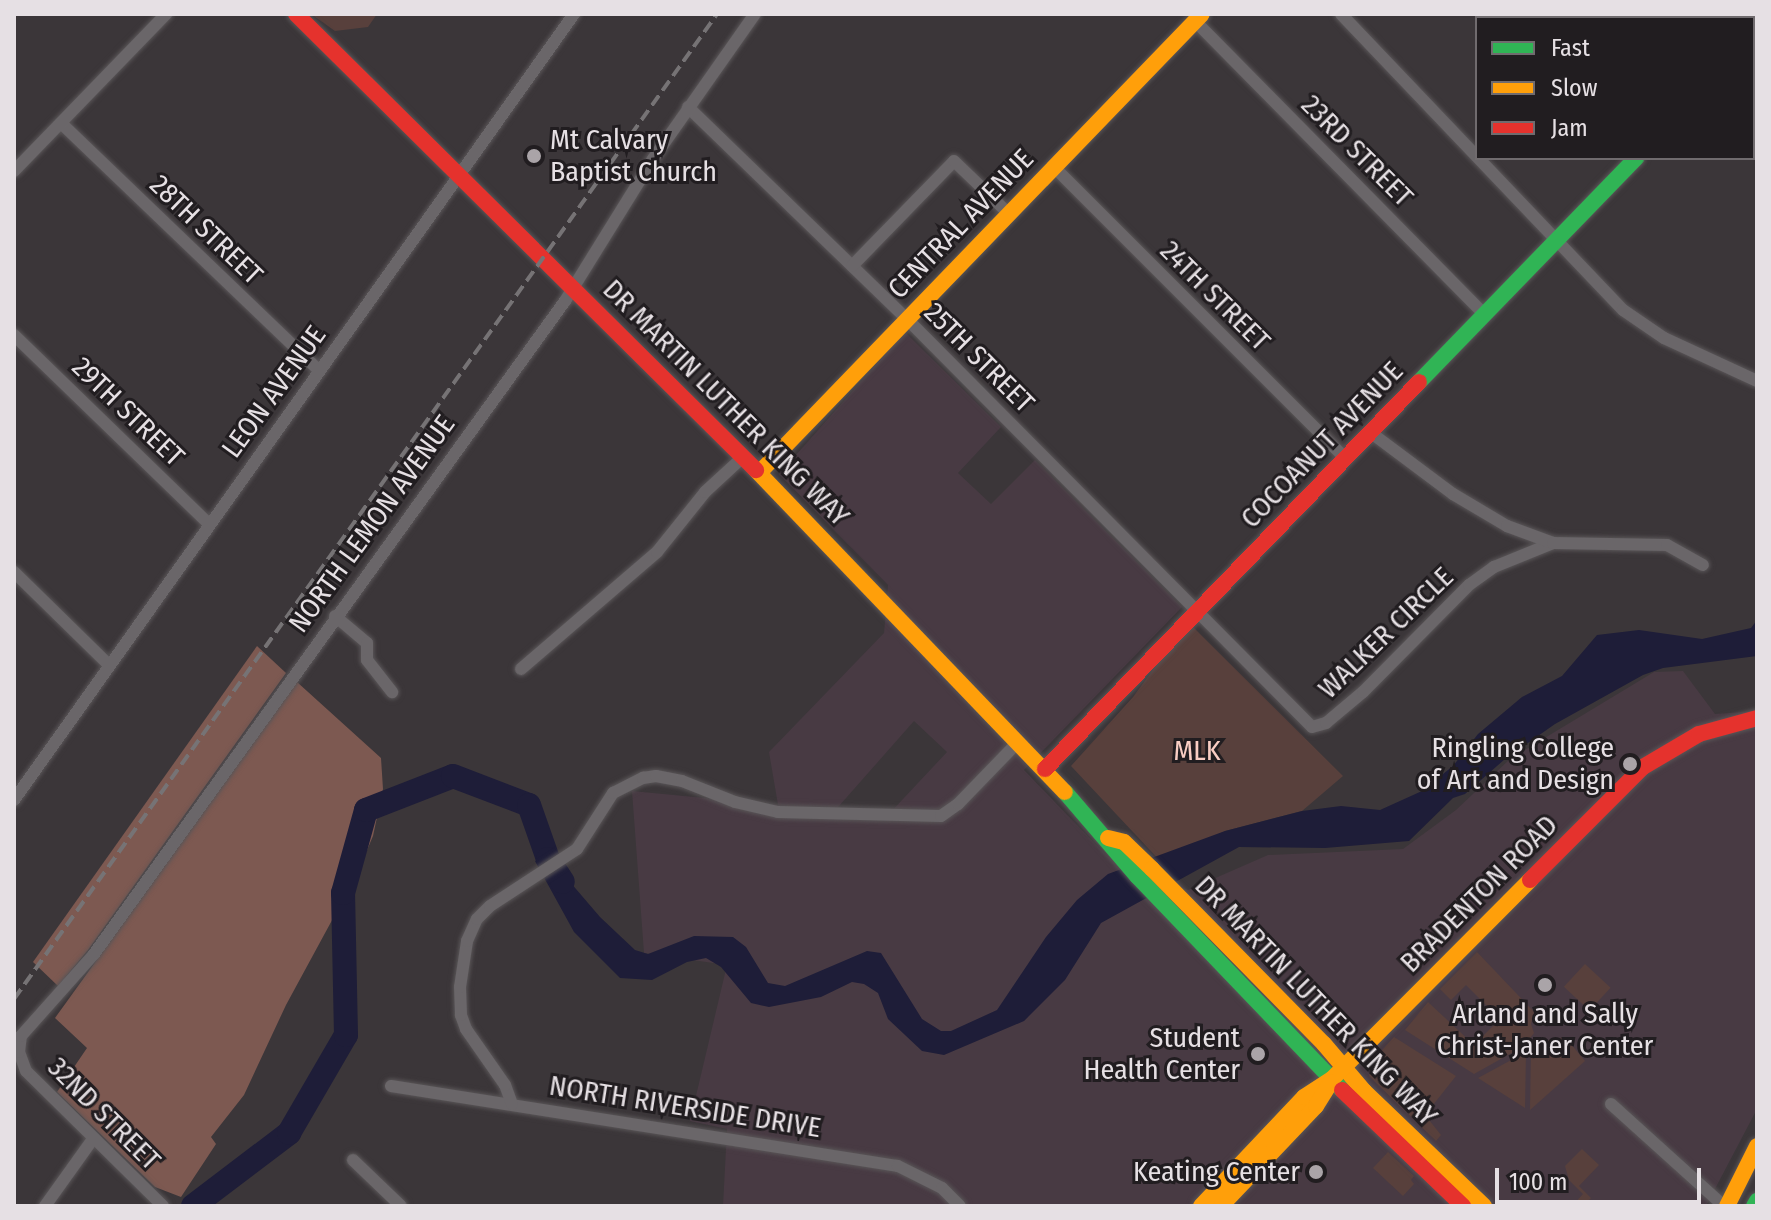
<!DOCTYPE html>
<html>
<head>
<meta charset="utf-8">
<style>
	body { margin:0 }
	#map { position:relative; width:1771px; height:1220px; overflow:hidden; background:#3b3639; font-family:"Fira Sans Condensed",sans-serif }
	div>[style] { position:absolute }
	.built>* { inset:0; background:#483a43 }
	.green>* { inset:0; background:#58403c; transform-origin:0 0 }
	.forest>* { inset:0; background:#7d5951 }
	.water>* { inset:0; background:#1e1d38 }
	.river>* { height:24px; margin:-12px; padding:0 12px; transform-origin:12px; border-radius:12px; background:#1e1d38 }
	.roads { filter:drop-shadow(0 0 2px #595557) drop-shadow(0 0 2px #595557) }
	.street>* { height:12px; margin:-6px; padding:0 6px; transform-origin:6px; border-radius:6px; background:#6a6669 }
	.fast>* { height:16px; margin:-8px; padding:0 8px; transform-origin:8px; border-radius:8px; background:#30b455 }
	.slow>* { height:16px; margin:-8px; padding:0 8px; transform-origin:8px; border-radius:8px; background:#ff9f0a }
	.jam>* { height:16px; margin:-8px; padding:0 8px; transform-origin:8px; border-radius:8px; background:#e5322d }
	.rail>* { height:4px; margin-top:-2px; transform-origin:0; background:repeating-linear-gradient(90deg,#767375 0 12px,transparent 0 18px) }
	.dots>* { width:22px; height:22px; translate:-50% -50%; box-sizing:border-box; border:4px solid #211d20; border-radius:50% }
	span { translate:-50% -50%; white-space:nowrap; text-align:center; line-height:1.15; -webkit-text-stroke:6px #211d20; paint-order:stroke }
	.poi-label { font-size:28px; color:#e6e0e4 }
	.left { translate:0 -50%; text-align:left }
	.right { translate:-100% -50%; text-align:right }
	.street-label { font-size:28px; color:#e6e0e4 }
	.park-label { font-size:28px; color:#f9cdc3 }
	.frame { position:absolute; inset:0; border:16px solid #e6e0e4; pointer-events:none }
	.legend { position:absolute; left:1475px; top:16px; width:280px; height:144px; box-sizing:border-box; background:#211d20; border:2px solid #706b6e; margin:0; padding:10px 14px; list-style:none; font-size:24px; color:#e6e0e4 }
	.legend li { display:flex; align-items:center; gap:16px; height:40px }
	.legend b { width:40px; border:2px solid #706b6e }
	.scale { position:absolute; left:1495px; top:1168px; width:206px; height:36px; box-sizing:border-box; border:4px solid #e6e0e4; border-top:0; padding-left:10px; font-size:24px; line-height:28px; white-space:nowrap; color:#e6e0e4; -webkit-text-stroke:6px #211d20; paint-order:stroke }
</style>
</head>
<body>
<div id="map">
	<div class="built">
		<div style="clip-path:polygon(evenodd,905px 332px,1001px 427px,958px 473px,991px 504px,1035px 460px,1182px 607px,1024px 770px,1108px 857px,1188px 890px,1268px 855px,1403px 849px,1456px 810px,1510px 759px,1654px 672px,1683px 671px,1715px 714px,1757px 711px,1757px 1109px,1706px 1206px,723px 1206px,727px 1129px,690px 1121px,727px 965px,644px 953px,632px 791px,778px 805px,769px 752px,884px 633px,888px 585px,779px 474px,905px 332px,914px 721px,947px 752px,888px 815px,832px 814px,914px 721px)"></div>
	</div>
	<div class="green">
		<div style="clip-path:polygon(311px 14px,377px 14px,368px 27px,335px 31px)"></div>
		<div style="clip-path:polygon(1188px 622px,1343px 776px,1302px 811px,1225px 831px,1163px 864px,1071px 766px,1133px 697px)"></div>
		<div style="clip-path:polygon(1477px 952px,1534px 1012px,1531px 1024px,1534px 1033px,1524px 1046px,1474px 1074px,1405px 1030px,1428px 1002px,1474px 1045px,1500px 1019px,1466px 985px,1451px 1000px,1440px 989px)"></div>
		<div style="left:1585px;top:964px;width:35px;height:31px;rotate:43deg"></div>
		<div style="clip-path:polygon(1394px 1037px,1456px 1076px,1425px 1115px,1441px 1135px,1436px 1141px,1369px 1076px,1375px 1058px)"></div>
		<div style="clip-path:polygon(1565px 1037px,1585px 1061px,1530px 1110px,1531px 1050px,1539px 1042px)"></div>
		<div style="clip-path:polygon(1526px 1052px,1525px 1108px,1478px 1078px)"></div>
		<div style="clip-path:polygon(1582px 1149px,1599px 1165px,1579px 1186px,1591px 1198px,1583px 1206px,1572px 1206px,1583px 1194px,1569px 1180px,1565px 1166px)"></div>
		<div style="clip-path:polygon(1388px 1152px,1414px 1176px,1411px 1180px,1414px 1184px,1403px 1196px,1373px 1168px)"></div>
	</div>
	<div class="forest">
		<div style="clip-path:polygon(257px 646px,286px 673px,88px 950px,58px 986px,33px 962px)"></div>
		<div style="clip-path:polygon(297px 682px,381px 758px,383px 789px,373px 836px,356px 876px,286px 1005px,244px 1095px,211px 1137px,216px 1144px,181px 1197px,155px 1187px,57px 1092px,87px 1048px,55px 1018px)"></div>
	</div>
	<div class="water">
		<div style="clip-path:polygon(1757px 620px,1757px 656px,1663px 668px,1643px 675px,1555px 724px,1505px 759px,1465px 794px,1453px 798px,1409px 841px,1325px 848px,1239px 847px,1101px 923px,1065px 980px,1024px 1021px,944px 1055px,922px 1051px,888px 1019px,878px 993px,864px 984px,852px 982px,821px 997px,769px 1007px,751px 1003px,721px 967px,706px 958px,687px 962px,652px 980px,620px 978px,574px 932px,535px 861px,553px 850px,564px 875px,600px 917px,635px 950px,648px 954px,694px 936px,733px 937px,746px 947px,768px 983px,785px 986px,867px 951px,881px 953px,922px 1019px,941px 1031px,951px 1031px,997px 1010px,1046px 937px,1077px 900px,1108px 874px,1225px 831px,1302px 811px,1341px 806px,1380px 810px,1422px 791px,1453px 766px,1478px 734px,1522px 697px,1562px 676px,1597px 635px,1639px 630px,1702px 639px,1751px 628px)"></div>
	</div>
	<div class="river">
		<div style="left:193px;top:1206px;width:121px;rotate:-37.2deg"></div>
		<div style="left:289px;top:1133px;width:113px;rotate:-59.8deg"></div>
		<div style="left:346px;top:1035px;width:142px;rotate:-91.2deg"></div>
		<div style="left:343px;top:893px;width:86px;rotate:-74.5deg"></div>
		<div style="left:366px;top:810px;width:93px;rotate:-21.3deg"></div>
		<div style="left:453px;top:776px;width:81px;rotate:20.9deg"></div>
		<div style="left:529px;top:805px;width:57px;rotate:70.6deg"></div>
		<div style="left:548px;top:859px;width:27px;rotate:57deg"></div>
	</div>
	<div class="roads">
		<div class="street">
			<div style="left:1341px;top:14px;width:409px;rotate:46.4deg"></div>
			<div style="left:1623px;top:310px;width:50px;rotate:34.3deg"></div>
			<div style="left:1664px;top:338px;width:102px;rotate:24.8deg"></div>
			<div style="left:1619px;top:14px;width:6px;rotate:45deg"></div>
			<div style="left:1195px;top:21px;width:413px;rotate:45.4deg"></div>
			<div style="left:688px;top:107px;width:303px;rotate:44.1deg"></div>
			<div style="left:906px;top:318px;width:576px;rotate:45.21deg"></div>
			<div style="left:1312px;top:727px;width:15px;rotate:-16deg"></div>
			<div style="left:1326px;top:723px;width:48px;rotate:-40deg"></div>
			<div style="left:1363px;top:692px;width:151px;rotate:-45.3deg"></div>
			<div style="left:1469px;top:585px;width:31px;rotate:-36deg"></div>
			<div style="left:1494px;top:567px;width:64px;rotate:-22.1deg"></div>
			<div style="left:61px;top:123px;width:357px;rotate:43.8deg"></div>
			<div style="left:1753px;top:136px;width:6px;rotate:45deg"></div>
			<div style="left:1053px;top:166px;width:413px;rotate:45deg"></div>
			<div style="left:14px;top:171px;width:219px;rotate:-45.9deg"></div>
			<div style="left:852px;top:266px;width:146px;rotate:-45.8deg"></div>
			<div style="left:954px;top:161px;width:75px;rotate:43.9deg"></div>
			<div style="left:14px;top:335px;width:272px;rotate:44.1deg"></div>
			<div style="left:1370px;top:432px;width:104px;rotate:36.8deg"></div>
			<div style="left:1453px;top:494px;width:63px;rotate:30.7deg"></div>
			<div style="left:1507px;top:526px;width:49px;rotate:20.3deg"></div>
			<div style="left:1553px;top:543px;width:114px;rotate:1deg"></div>
			<div style="left:1667px;top:545px;width:41px;rotate:29.1deg"></div>
			<div style="left:14px;top:572px;width:133px;rotate:44.4deg"></div>
			<div style="left:335px;top:616px;width:42px;rotate:40.2deg"></div>
			<div style="left:367px;top:643px;width:17px;rotate:90deg"></div>
			<div style="left:367px;top:660px;width:41px;rotate:52deg"></div>
			<div style="left:521px;top:669px;width:179px;rotate:-40.7deg"></div>
			<div style="left:657px;top:552px;width:77px;rotate:-51.3deg"></div>
			<div style="left:705px;top:492px;width:53px;rotate:-42.7deg"></div>
			<div style="left:14px;top:800px;width:965px;rotate:-54.53deg"></div>
			<div style="left:391px;top:1086px;width:513px;rotate:8.97deg"></div>
			<div style="left:898px;top:1166px;width:49px;rotate:26.6deg"></div>
			<div style="left:942px;top:1188px;width:25px;rotate:45deg"></div>
			<div style="left:512px;top:1104px;width:20px;rotate:-110deg"></div>
			<div style="left:505px;top:1085px;width:68px;rotate:-124.9deg"></div>
			<div style="left:466px;top:1029px;width:15px;rotate:-110deg"></div>
			<div style="left:461px;top:1015px;width:28px;rotate:-92deg"></div>
			<div style="left:460px;top:987px;width:47px;rotate:-81.3deg"></div>
			<div style="left:467px;top:941px;width:24px;rotate:-66deg"></div>
			<div style="left:477px;top:919px;width:18px;rotate:-45deg"></div>
			<div style="left:490px;top:906px;width:104px;rotate:-33.2deg"></div>
			<div style="left:577px;top:849px;width:67px;rotate:-57.3deg"></div>
			<div style="left:613px;top:793px;width:34px;rotate:-27deg"></div>
			<div style="left:643px;top:778px;width:13px;rotate:-9deg"></div>
			<div style="left:656px;top:776px;width:26px;rotate:11deg"></div>
			<div style="left:682px;top:781px;width:57px;rotate:21.6deg"></div>
			<div style="left:735px;top:802px;width:44px;rotate:13.1deg"></div>
			<div style="left:778px;top:812px;width:163px;rotate:1.4deg"></div>
			<div style="left:941px;top:816px;width:21px;rotate:-35deg"></div>
			<div style="left:958px;top:804px;width:86px;rotate:-45.9deg"></div>
			<div style="left:1611px;top:1104px;width:152px;rotate:42.1deg"></div>
			<div style="left:353px;top:1160px;width:66px;rotate:43.8deg"></div>
			<div style="left:45px;top:1206px;width:82px;rotate:-54.4deg"></div>
			<div style="left:163px;top:1206px;width:192px;rotate:-135.4deg"></div>
			<div style="left:26px;top:1071px;width:20px;rotate:-110deg"></div>
			<div style="left:19px;top:1052px;width:16px;rotate:-83deg"></div>
			<div style="left:21px;top:1036px;width:110px;rotate:-48.3deg"></div>
			<div style="left:94px;top:954px;width:805px;rotate:-54.2deg"></div>
			<div style="left:565px;top:301px;width:167px;rotate:-58.2deg"></div>
			<div style="left:653px;top:159px;width:177px;rotate:-54.9deg"></div>
		</div>
		<div class="fast">
			<div style="left:1753px;top:37px;width:6px;rotate:-45deg"></div>
			<div style="left:1419px;top:382px;width:312px;rotate:-45.9deg"></div>
			<div style="left:1065px;top:792px;width:111px;rotate:49.4deg"></div>
			<div style="left:1137px;top:876px;width:296px;rotate:46.2deg"></div>
			<div style="left:1754px;top:1206px;width:6px;rotate:-59deg"></div>
		</div>
		<div class="slow">
			<div style="left:756px;top:470px;width:446px;rotate:46.2deg"></div>
			<div style="left:760px;top:472px;width:636px;rotate:-46.02deg"></div>
			<div style="left:1108px;top:838px;width:16px;rotate:14deg"></div>
			<div style="left:1124px;top:842px;width:39px;rotate:44deg"></div>
			<div style="left:1152px;top:869px;width:245px;rotate:45.5deg"></div>
			<div style="left:1324px;top:1044px;width:62px;rotate:49.6deg"></div>
			<div style="left:1364px;top:1091px;width:166px;rotate:43.8deg"></div>
			<div style="left:1201px;top:1206px;width:150px;rotate:-46.6deg"></div>
			<div style="left:1304px;top:1097px;width:33px;rotate:-33deg"></div>
			<div style="left:1332px;top:1079px;width:281px;rotate:-45.1deg"></div>
			<div style="left:1221px;top:1206px;width:138px;rotate:-46.5deg"></div>
			<div style="left:1316px;top:1106px;width:28px;rotate:-58deg"></div>
			<div style="left:1727px;top:1206px;width:67px;rotate:-63.4deg"></div>
		</div>
		<div class="jam">
			<div style="left:296px;top:14px;width:648px;rotate:44.75deg"></div>
			<div style="left:1045px;top:769px;width:538px;rotate:-45.98deg"></div>
			<div style="left:1530px;top:880px;width:160px;rotate:-45deg"></div>
			<div style="left:1643px;top:767px;width:65px;rotate:-30.5deg"></div>
			<div style="left:1699px;top:734px;width:60px;rotate:-15.4deg"></div>
			<div style="left:1342px;top:1090px;width:168px;rotate:43.8deg"></div>
		</div>
	</div>
	<div class="rail">
		<div style="left:14px;top:999px;width:1210px;rotate:-54.48deg"></div>
	</div>
	<div class="dots">
		<div style="left:534px;top:156px;background:#aaa4a8"></div>
		<div style="left:1630px;top:764px;background:#aaa4a8"></div>
		<div style="left:1545px;top:985px;background:#aaa4a8"></div>
		<div style="left:1258px;top:1054px;background:#aaa4a8"></div>
		<div style="left:1316px;top:1172px;background:#aaa4a8"></div>
	</div>
	<div class="poi-label">
		<span class="left" style="left:550px;top:156px">Mt Calvary<br>Baptist Church</span>
		<span class="right" style="left:1614px;top:764px">Ringling College<br>of Art and Design</span>
		<span style="left:1545px;top:1030px">Arland and Sally<br>Christ-Janer Center</span>
		<span class="right" style="left:1240px;top:1054px">Student<br>Health Center</span>
		<span class="right" style="left:1300px;top:1172px">Keating Center</span>
	</div>
	<div class="street-label">
		<span style="left:1357px;top:151px;rotate:45deg">23RD STREET</span>
		<span style="left:961px;top:224px;rotate:-46deg">CENTRAL AVENUE</span>
		<span style="left:206px;top:230px;rotate:44deg">28TH STREET</span>
		<span style="left:1215px;top:296px;rotate:45deg">24TH STREET</span>
		<span style="left:979px;top:358px;rotate:45deg">25TH STREET</span>
		<span style="left:274px;top:392px;rotate:-54deg">LEON AVENUE</span>
		<span style="left:726px;top:403px;rotate:45deg">DR MARTIN LUTHER KING WAY</span>
		<span style="left:128px;top:412px;rotate:44deg">29TH STREET</span>
		<span style="left:1322px;top:445px;rotate:-46deg">COCOANUT AVENUE</span>
		<span style="left:372px;top:524px;rotate:-54deg">NORTH LEMON AVENUE</span>
		<span style="left:1386px;top:633px;rotate:-44deg">WALKER CIRCLE</span>
		<span style="left:1479px;top:894px;rotate:-45deg">BRADENTON ROAD</span>
		<span style="left:1316px;top:1001px;rotate:46deg">DR MARTIN LUTHER KING WAY</span>
		<span style="left:685px;top:1107px;rotate:9deg">NORTH RIVERSIDE DRIVE</span>
		<span style="left:104px;top:1114px;rotate:45deg">32ND STREET</span>
	</div>
	<div class="park-label">
		<span style="left:1197px;top:751px">MLK</span>
	</div>
	<div class="frame"></div>
	<ul class="legend">
	<li><b style="height:10px;background:#30b455"></b>Fast</li>
	<li><b style="height:10px;background:#ff9f0a"></b>Slow</li>
	<li><b style="height:10px;background:#e5322d"></b>Jam</li>
	</ul>
	<div class="scale">100 m</div>
</div>
</body>
</html>
